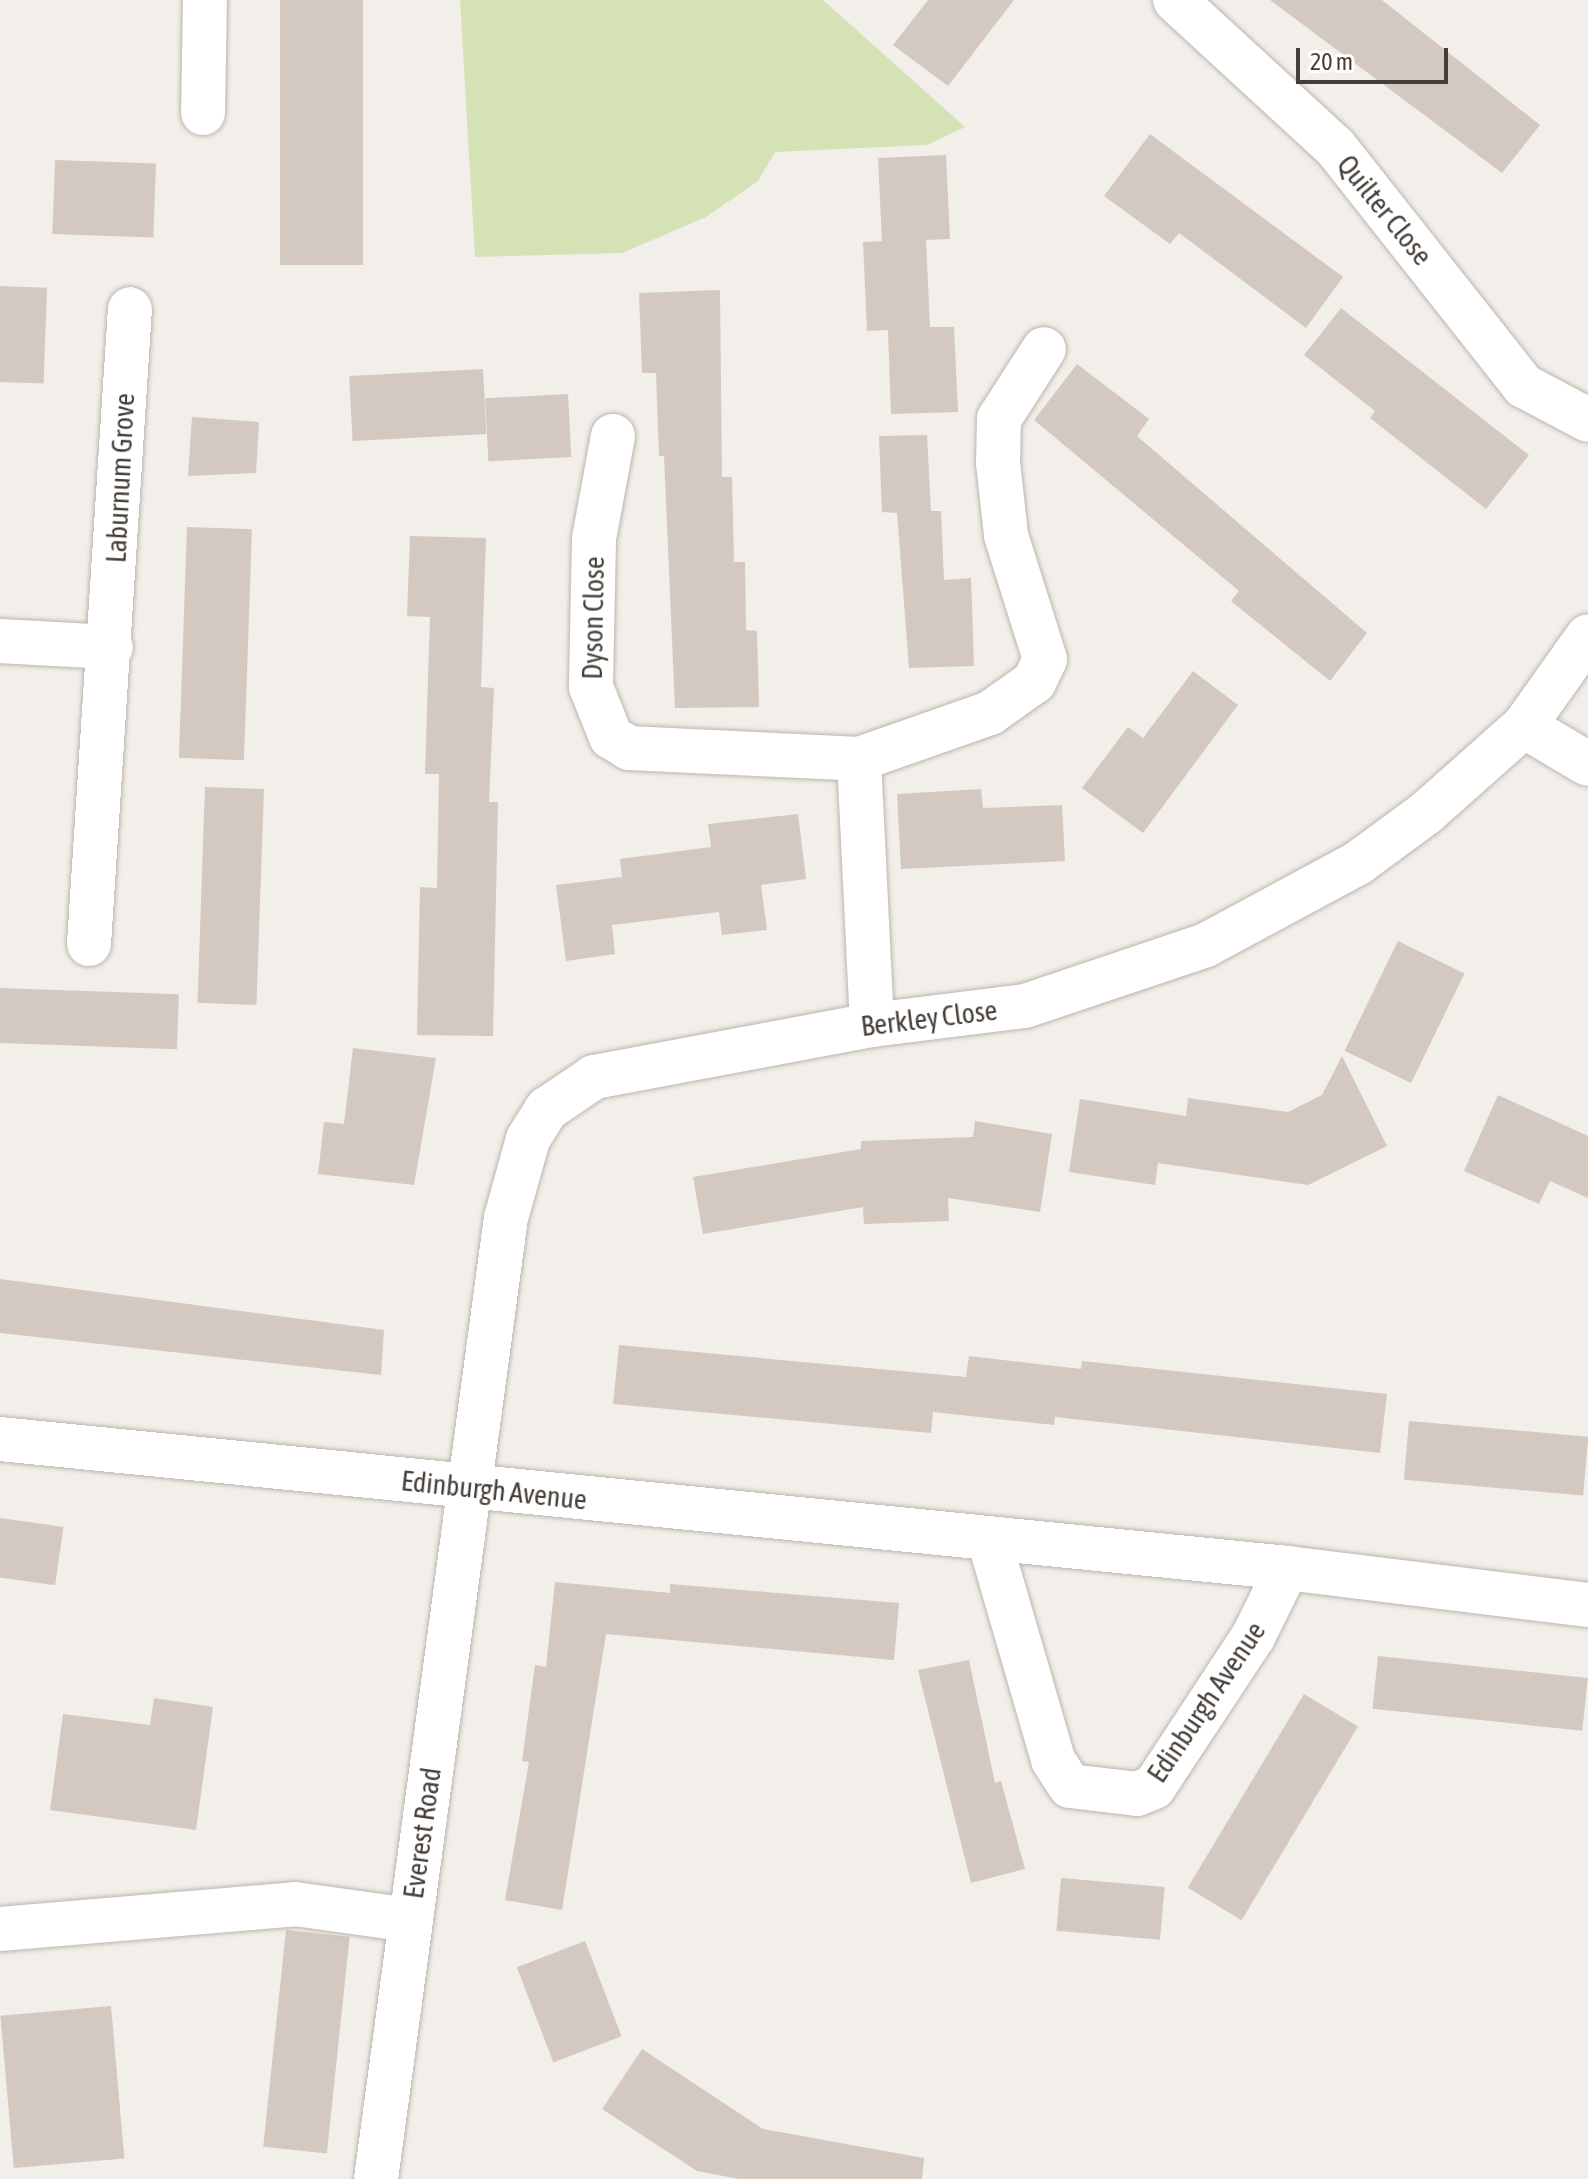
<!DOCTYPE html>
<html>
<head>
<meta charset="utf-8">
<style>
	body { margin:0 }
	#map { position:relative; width:1588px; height:2179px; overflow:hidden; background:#f2eee9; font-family:"Asap Condensed",sans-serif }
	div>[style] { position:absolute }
	.green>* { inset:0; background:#d5e2b6 }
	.building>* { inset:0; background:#d3c9c0; transform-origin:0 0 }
	.roads { filter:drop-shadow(0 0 2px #bdb5ad) drop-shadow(0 0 2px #bdb5ad) }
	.minor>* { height:44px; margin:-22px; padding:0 22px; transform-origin:22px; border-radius:22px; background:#fff }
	span { translate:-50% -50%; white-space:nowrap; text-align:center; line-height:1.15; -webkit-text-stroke:6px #fff; paint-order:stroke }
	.street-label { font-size:28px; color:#453e38 }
	.scale { position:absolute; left:1296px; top:48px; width:152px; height:36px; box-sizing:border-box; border:4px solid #453e38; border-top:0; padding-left:10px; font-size:24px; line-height:28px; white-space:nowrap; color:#453e38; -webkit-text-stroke:6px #fff; paint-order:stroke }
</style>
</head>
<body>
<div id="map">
	<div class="green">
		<div style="clip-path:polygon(460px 0,823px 0,965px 127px,927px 145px,775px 152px,758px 181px,706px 217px,622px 253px,475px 257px)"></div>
	</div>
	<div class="building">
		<div style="left:280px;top:0;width:83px;height:265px"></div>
		<div style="clip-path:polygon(928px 0,1014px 0,948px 86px,893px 45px)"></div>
		<div style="clip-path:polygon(1270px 0,1382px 0,1540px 125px,1502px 173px)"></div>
		<div style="clip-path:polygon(1150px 134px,1343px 277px,1306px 328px,1179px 233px,1170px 244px,1104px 196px)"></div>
		<div style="clip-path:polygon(946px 155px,950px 239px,926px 240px,930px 327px,954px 327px,958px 412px,891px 414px,888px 330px,867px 331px,863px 242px,882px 241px,878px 158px)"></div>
		<div style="left:55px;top:160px;width:101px;height:74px;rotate:2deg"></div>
		<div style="left:0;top:286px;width:47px;height:96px;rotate:2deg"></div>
		<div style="clip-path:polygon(720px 290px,722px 477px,732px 477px,734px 562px,745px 562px,746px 630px,757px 631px,759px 707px,675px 708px,664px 456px,659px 456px,656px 373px,642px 373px,639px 293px)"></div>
		<div style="clip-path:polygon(1341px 308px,1529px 455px,1486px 509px,1370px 418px,1375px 411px,1304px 355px)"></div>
		<div style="clip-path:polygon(1077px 364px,1149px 419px,1137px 436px,1367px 633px,1330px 681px,1231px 601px,1239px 591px,1034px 420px)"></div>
		<div style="left:483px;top:369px;width:65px;height:134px;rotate:87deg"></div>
		<div style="left:568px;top:394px;width:63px;height:83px;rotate:87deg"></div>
		<div style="clip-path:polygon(192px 417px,259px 422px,256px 473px,188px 476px)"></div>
		<div style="clip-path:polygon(927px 435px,931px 511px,941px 511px,944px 580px,971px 578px,974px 666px,909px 668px,897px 513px,882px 512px,879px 436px)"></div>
		<div style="left:187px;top:527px;width:65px;height:231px;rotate:2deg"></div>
		<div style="clip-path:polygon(410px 536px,486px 538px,481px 687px,494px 688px,489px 802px,498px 802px,493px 1036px,417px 1035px,420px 887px,437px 888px,439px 774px,425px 774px,430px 617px,407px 616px)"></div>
		<div style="clip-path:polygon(1193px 671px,1238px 705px,1143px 833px,1082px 788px,1128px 727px,1143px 738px)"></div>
		<div style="left:205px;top:787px;width:59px;height:216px;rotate:2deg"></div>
		<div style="clip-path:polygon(981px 789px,983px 808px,1062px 805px,1065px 861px,901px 869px,897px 794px)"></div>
		<div style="clip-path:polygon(798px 814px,806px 879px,761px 885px,767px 930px,722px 935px,719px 912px,612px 925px,615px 954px,566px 961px,556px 885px,622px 877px,620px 859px,711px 847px,708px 824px)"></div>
		<div style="left:1398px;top:941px;width:74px;height:122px;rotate:26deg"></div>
		<div style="left:0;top:988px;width:179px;height:55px;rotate:2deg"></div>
		<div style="clip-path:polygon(353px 1048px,436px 1058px,414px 1185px,318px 1174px,324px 1122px,344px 1124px)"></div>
		<div style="clip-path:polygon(1342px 1056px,1387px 1146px,1308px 1185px,1158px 1163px,1155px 1185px,1069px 1172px,1080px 1099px,1186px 1116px,1188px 1098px,1288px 1112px,1322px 1095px)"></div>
		<div style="clip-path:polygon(1498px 1095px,1588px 1136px,1588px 1198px,1550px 1181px,1539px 1204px,1464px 1171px)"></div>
		<div style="clip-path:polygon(975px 1121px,1052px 1134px,1040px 1212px,948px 1198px,949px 1221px,864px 1224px,863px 1207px,703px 1234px,693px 1177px,861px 1149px,861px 1141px,973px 1137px)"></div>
		<div style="clip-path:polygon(0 1279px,384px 1330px,381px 1375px,0 1333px)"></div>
		<div style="clip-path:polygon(619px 1345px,966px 1377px,969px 1356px,1081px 1369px,1082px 1361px,1387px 1394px,1380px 1453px,1055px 1417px,1054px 1425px,933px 1412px,931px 1433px,613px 1404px)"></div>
		<div style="left:1409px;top:1421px;width:180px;height:59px;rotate:5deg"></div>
		<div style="left:0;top:1518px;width:64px;height:59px;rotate:8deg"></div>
		<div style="clip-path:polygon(555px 1582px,670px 1593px,670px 1584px,899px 1603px,894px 1660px,606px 1634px,562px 1910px,505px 1900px,529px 1762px,522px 1761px,535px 1665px,546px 1667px)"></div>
		<div style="left:1378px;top:1656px;width:211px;height:53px;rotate:6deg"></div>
		<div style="clip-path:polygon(969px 1660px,995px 1783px,1001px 1781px,1025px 1869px,971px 1883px,918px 1670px)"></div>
		<div style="left:1304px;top:1694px;width:63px;height:226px;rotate:31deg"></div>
		<div style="clip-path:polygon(154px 1698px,213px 1707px,196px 1830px,50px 1810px,63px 1714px,150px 1725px)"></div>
		<div style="left:1061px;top:1878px;width:104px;height:53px;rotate:5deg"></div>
		<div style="left:286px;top:1930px;width:64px;height:218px;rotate:6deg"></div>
		<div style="left:585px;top:1941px;width:102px;height:73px;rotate:69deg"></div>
		<div style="left:111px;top:2006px;width:153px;height:111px;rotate:85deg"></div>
		<div style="clip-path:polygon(642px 2049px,763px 2129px,924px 2158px,922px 2179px,739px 2179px,697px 2171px,602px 2109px)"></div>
	</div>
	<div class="roads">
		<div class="minor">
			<div style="left:1175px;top:0;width:217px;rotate:42.6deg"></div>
			<div style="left:1335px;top:147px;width:305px;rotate:51.7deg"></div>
			<div style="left:1524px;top:386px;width:72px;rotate:28deg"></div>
			<div style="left:203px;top:113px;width:113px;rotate:-89deg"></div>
			<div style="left:613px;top:436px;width:105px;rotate:100.5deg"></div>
			<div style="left:594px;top:539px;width:148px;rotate:91.2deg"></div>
			<div style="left:591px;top:687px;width:54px;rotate:68.2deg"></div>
			<div style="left:611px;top:737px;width:21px;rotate:31deg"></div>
			<div style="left:629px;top:748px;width:230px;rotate:2.7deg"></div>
			<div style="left:0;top:641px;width:111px;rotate:3.1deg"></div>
			<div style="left:1524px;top:726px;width:74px;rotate:30.7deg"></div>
			<div style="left:89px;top:944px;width:636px;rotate:-86.31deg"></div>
			<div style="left:872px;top:1025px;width:266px;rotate:-92.8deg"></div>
			<div style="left:859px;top:759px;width:139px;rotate:-19.3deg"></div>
			<div style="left:990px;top:713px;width:54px;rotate:-35.2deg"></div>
			<div style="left:1034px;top:682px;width:25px;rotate:-64deg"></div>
			<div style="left:1045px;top:659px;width:130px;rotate:-107.5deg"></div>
			<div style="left:1006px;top:535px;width:72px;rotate:-96.3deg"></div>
			<div style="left:998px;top:463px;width:44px;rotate:-88.7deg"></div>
			<div style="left:999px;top:419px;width:83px;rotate:-57.3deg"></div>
			<div style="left:0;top:1439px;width:1293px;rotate:5.72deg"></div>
			<div style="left:1287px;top:1568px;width:303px;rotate:7deg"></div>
			<div style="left:989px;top:1539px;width:230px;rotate:73.8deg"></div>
			<div style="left:1053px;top:1760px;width:31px;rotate:57deg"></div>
			<div style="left:1070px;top:1786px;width:67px;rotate:6.8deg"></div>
			<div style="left:1137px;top:1794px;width:18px;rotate:-22deg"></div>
			<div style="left:1154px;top:1787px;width:180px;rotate:-56.6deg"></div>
			<div style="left:1253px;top:1637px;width:77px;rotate:-63.8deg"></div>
			<div style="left:0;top:1929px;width:296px;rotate:-4.8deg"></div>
			<div style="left:295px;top:1904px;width:116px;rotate:7.9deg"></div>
			<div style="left:376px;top:2179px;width:970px;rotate:-82.3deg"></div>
			<div style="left:506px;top:1218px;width:82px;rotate:-74.4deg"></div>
			<div style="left:528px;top:1139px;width:36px;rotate:-58deg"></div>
			<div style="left:547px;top:1109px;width:57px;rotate:-34.2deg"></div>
			<div style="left:594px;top:1077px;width:283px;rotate:-10.6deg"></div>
			<div style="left:872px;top:1025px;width:154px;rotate:-7.1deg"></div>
			<div style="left:1025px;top:1006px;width:191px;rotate:-18.6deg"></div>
			<div style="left:1206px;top:945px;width:173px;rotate:-28.3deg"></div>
			<div style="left:1358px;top:863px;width:84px;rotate:-36.3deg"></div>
			<div style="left:1426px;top:813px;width:131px;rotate:-41.6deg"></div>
			<div style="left:1524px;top:726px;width:110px;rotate:-54.6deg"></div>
		</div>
	</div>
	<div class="street-label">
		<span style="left:1385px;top:210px;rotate:51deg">Quilter Close</span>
		<span style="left:120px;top:478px;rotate:-87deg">Laburnum Grove</span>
		<span style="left:593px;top:618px;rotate:-89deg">Dyson Close</span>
		<span style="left:929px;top:1018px;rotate:-7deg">Berkley Close</span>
		<span style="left:494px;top:1490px;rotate:6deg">Edinburgh Avenue</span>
		<span style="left:1206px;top:1702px;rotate:-56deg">Edinburgh Avenue</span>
		<span style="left:422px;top:1833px;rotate:-82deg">Everest Road</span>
	</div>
	<div class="scale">20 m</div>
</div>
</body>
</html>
